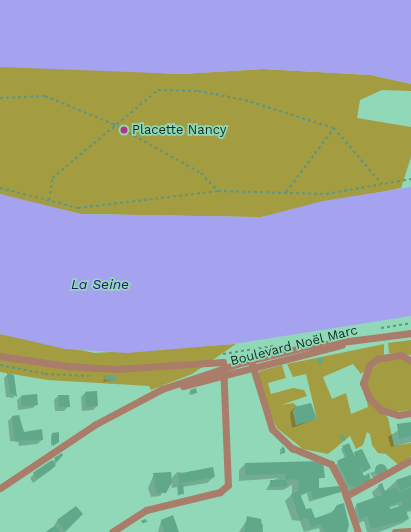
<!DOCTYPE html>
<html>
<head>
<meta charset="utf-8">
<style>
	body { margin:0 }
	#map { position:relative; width:411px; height:532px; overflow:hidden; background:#91d8b8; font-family:"Work Sans",sans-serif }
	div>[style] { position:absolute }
	.green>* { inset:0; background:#a39c40 }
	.water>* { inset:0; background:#a5a3ef }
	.shadow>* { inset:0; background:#0003 }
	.building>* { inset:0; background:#61a789; transform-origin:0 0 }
	.round { border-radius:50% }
	.path>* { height:1.5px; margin-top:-0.75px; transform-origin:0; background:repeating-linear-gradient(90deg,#5f967e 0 3px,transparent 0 6px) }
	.street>* { height:7px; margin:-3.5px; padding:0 3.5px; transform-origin:3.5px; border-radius:3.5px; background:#a97d6a }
	.dots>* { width:11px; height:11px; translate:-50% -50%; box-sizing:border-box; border:2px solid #91d8b8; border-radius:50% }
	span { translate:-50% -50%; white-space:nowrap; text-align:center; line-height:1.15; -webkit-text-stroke:3.5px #91d8b8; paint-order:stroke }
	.poi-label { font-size:13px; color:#102e22 }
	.left { translate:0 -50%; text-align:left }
	.street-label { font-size:13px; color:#102e22 }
	.water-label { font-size:14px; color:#311080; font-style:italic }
</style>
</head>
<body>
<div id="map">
	<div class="green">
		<div style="clip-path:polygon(38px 66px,181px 74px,263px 69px,371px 75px,411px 84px,411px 91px,382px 90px,360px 100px,357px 118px,411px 127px,411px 157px,401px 188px,261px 217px,81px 214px,12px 198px,0 194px,0 67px)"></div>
		<div style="clip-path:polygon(0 334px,95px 353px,236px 344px,192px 374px,151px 390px,149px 386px,48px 380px,0 372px)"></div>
		<div style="clip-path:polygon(411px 340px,411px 355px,389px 353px,388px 343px)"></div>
		<div style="clip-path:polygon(384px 344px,384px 354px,361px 374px,353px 364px,323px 377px,332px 399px,346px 393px,351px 414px,368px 407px,365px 392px,388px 418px,394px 446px,411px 443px,411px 456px,400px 466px,386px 454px,378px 453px,372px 445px,370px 434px,367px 432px,363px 445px,356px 449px,350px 436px,328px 454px,303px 449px,277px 428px,268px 411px,258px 374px,260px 371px,282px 365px,286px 378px,268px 383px,271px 394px,293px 388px,304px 390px,307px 396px,281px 405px,293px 403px,297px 406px,293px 411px,296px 425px,317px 419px,306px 374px,293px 377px,287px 364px)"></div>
		<div style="clip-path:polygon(401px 358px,411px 365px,411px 410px,388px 412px,372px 398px,366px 385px,368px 373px,381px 361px)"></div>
	</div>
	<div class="water">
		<div style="clip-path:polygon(0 0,411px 0,411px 84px,371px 75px,263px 69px,181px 74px,0 67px)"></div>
		<div style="clip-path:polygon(411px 187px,411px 316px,233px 344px,127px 353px,65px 349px,0 334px,0 194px,81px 214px,261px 217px,323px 201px)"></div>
	</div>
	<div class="shadow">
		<div style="clip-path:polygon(8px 374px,13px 376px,14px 398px,6px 397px,4px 378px)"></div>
		<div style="clip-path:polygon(105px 376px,114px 380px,103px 382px)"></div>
		<div style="clip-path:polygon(195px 390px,194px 394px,189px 395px,190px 391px)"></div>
		<div style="clip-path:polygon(85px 393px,97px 406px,93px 410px,82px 411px,81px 397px)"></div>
		<div style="clip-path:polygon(22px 396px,37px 404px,33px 408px,18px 410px,17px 400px)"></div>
		<div style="clip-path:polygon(58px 396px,69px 406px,64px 411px,55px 411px,54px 400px)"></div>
		<div style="clip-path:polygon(294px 408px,316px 419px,292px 428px,290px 413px)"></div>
		<div style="clip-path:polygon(12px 417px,20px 433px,42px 440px,37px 444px,19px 446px,18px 442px,10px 441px,8px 421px)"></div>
		<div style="clip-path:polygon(411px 422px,411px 442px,391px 447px,388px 437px)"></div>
		<div style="clip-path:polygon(52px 434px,56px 443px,51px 446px,51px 435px)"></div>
		<div style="clip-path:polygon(348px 444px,354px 455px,370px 468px,361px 474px,370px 479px,347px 493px,340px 492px,309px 502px,307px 493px,300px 496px,305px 511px,314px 519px,336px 510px,346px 532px,320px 532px,319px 528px,304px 532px,300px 521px,292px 520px,285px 501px,292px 494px,292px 485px,283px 490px,266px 490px,271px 481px,279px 478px,239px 481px,239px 470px,245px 464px,324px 477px,318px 479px,318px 489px,340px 487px,331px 468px,345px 458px,341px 449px)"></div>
		<div style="clip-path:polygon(282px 448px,284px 453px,280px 455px,280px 449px)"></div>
		<div style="clip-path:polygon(62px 455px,51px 470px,33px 483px,30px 478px,34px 474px)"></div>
		<div style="clip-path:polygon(386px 467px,388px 471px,374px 480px,370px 473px)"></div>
		<div style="clip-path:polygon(177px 472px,214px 477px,207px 483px,182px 487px,183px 493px,178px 496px,177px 487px,172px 488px,171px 482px,160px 496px,151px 497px,148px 488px,154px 474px,171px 479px)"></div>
		<div style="clip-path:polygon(evenodd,411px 475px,411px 511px,406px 513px,408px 519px,403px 523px,379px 532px,367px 532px,364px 521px,354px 525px,355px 507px,374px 498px,372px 492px,379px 486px,384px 492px,396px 481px,411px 475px,398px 505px,399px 507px,389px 510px,388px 508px,398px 505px)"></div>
		<div style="clip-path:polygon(76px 507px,81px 514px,64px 532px,50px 532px,57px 521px)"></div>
		<div style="clip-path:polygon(258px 519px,263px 525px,262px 532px,239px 532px,247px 520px)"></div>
		<div style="clip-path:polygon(161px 521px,175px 532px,158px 532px)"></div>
	</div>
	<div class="building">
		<div class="round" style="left:317px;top:358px;width:6px;height:6px"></div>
		<div style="clip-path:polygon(7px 373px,14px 375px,17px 397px,10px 393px)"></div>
		<div style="left:105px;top:375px;width:11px;height:5px;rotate:5deg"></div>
		<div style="clip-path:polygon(196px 388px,197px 393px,191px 394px,190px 390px)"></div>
		<div style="left:97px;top:391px;width:15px;height:12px;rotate:86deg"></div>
		<div style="left:37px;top:394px;width:11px;height:16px;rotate:85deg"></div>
		<div style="clip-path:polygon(58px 395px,69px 395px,70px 407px,59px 407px)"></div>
		<div style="clip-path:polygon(311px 403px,317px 419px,296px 425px,294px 407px)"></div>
		<div style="clip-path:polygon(19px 415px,24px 432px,42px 429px,43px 440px,15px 441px,12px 416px)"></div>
		<div style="clip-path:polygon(411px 422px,411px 436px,399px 439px,397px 424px)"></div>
		<div style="clip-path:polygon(59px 432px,59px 442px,53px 446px,52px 433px)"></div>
		<div style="clip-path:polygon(343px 434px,346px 440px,342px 441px,340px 435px)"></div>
		<div style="clip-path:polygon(349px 443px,355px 458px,354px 452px,362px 449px,371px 468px,364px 472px,358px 464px,364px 476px,369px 473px,371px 480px,355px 487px,348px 484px,337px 461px,347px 456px,342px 446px)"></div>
		<div style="clip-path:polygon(282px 446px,285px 449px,285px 453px,282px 453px)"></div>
		<div style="clip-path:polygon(62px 453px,63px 455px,57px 462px,54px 458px)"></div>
		<div style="left:52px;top:460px;width:7px;height:23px;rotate:56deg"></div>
		<div style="clip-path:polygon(323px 461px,325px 478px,319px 478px,319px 488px,339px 486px,341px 492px,313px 499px,311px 491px,300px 494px,306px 509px,311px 508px,315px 518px,331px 514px,337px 505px,344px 503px,349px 525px,347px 532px,326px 532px,320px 524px,311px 527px,308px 518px,300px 520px,291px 494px,299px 491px,298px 479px,286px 480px,288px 486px,270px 487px,270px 480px,286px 480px,285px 474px,245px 475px,245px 463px)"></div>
		<div class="round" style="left:375px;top:464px;width:12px;height:12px"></div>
		<div style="left:213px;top:467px;width:10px;height:36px;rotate:79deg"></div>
		<div style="clip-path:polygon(171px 472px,172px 482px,166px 493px,156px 493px,153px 473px)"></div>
		<div style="clip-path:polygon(411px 475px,411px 486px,400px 491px,396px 480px)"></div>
		<div style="clip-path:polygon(evenodd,382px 483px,385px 491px,397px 487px,398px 492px,411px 488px,411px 509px,406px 511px,409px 519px,371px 529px,368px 516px,360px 519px,356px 504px,382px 495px,378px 485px,382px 483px,402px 501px,403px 505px,390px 509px,389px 506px,402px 501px)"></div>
		<div style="left:183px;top:484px;width:10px;height:5px;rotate:84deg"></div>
		<div style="clip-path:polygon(76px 506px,83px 514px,65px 532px,57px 520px)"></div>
		<div style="clip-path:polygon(173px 515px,179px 532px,164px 532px,161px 520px)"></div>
		<div style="clip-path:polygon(247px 516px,261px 519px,263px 532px,244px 532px)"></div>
		<div style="left:146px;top:519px;width:3px;height:5px;rotate:72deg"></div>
		<div style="clip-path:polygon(56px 526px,60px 532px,46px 532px,51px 528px)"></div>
	</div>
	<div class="path">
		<div style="left:0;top:98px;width:45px;rotate:-2.5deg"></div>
		<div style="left:45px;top:96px;width:74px;rotate:22.4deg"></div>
		<div style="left:113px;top:124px;width:101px;rotate:29.1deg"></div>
		<div style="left:201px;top:173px;width:25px;rotate:47deg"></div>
		<div style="left:0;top:188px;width:81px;rotate:14.4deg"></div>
		<div style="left:78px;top:208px;width:141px;rotate:-6.9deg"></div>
		<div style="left:218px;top:191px;width:108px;rotate:1.6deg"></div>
		<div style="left:326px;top:194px;width:86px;rotate:-10deg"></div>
		<div style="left:286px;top:192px;width:80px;rotate:-53.1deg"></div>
		<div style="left:49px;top:200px;width:22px;rotate:-82deg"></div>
		<div style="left:52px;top:178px;width:138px;rotate:-39.7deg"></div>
		<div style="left:158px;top:90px;width:40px;rotate:1.4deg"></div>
		<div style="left:198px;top:91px;width:48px;rotate:10.8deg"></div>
		<div style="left:245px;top:100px;width:93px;rotate:17.5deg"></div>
		<div style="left:334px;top:128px;width:74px;rotate:49.4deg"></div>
		<div style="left:381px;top:328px;width:30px;rotate:-9deg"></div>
		<div style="left:223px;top:354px;width:51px;rotate:-9.1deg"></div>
		<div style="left:0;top:365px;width:46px;rotate:11.3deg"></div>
		<div style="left:45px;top:374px;width:44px;rotate:2.6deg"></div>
	</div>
	<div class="street">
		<div style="left:0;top:356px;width:68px;rotate:8.5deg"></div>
		<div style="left:67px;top:366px;width:49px;rotate:3.5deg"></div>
		<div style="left:116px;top:369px;width:107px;rotate:-3.7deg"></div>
		<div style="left:223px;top:362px;width:123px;rotate:87.7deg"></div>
		<div style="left:228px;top:485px;width:11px;rotate:139deg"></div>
		<div style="left:220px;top:492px;width:76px;rotate:166.3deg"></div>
		<div style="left:146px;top:510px;width:40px;rotate:147.1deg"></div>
		<div style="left:411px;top:361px;width:12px;rotate:-149deg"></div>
		<div style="left:401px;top:355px;width:24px;rotate:171deg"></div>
		<div style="left:377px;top:359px;width:11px;rotate:139deg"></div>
		<div style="left:369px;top:366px;width:18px;rotate:109deg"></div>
		<div style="left:363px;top:383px;width:16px;rotate:68deg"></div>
		<div style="left:369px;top:398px;width:17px;rotate:45deg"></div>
		<div style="left:381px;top:410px;width:18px;rotate:16deg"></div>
		<div style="left:398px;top:415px;width:13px;rotate:-9deg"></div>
		<div style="left:252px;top:364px;width:68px;rotate:72.9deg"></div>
		<div style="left:272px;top:429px;width:28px;rotate:44deg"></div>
		<div style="left:292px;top:448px;width:42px;rotate:22.3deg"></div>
		<div style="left:331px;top:464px;width:26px;rotate:62deg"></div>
		<div style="left:343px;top:487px;width:47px;rotate:71.6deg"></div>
		<div style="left:183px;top:386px;width:164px;rotate:-14.5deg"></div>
		<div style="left:0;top:488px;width:115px;rotate:-33.7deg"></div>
		<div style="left:96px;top:424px;width:75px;rotate:-27.9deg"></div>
		<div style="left:162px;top:389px;width:82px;rotate:-18.4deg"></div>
		<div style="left:240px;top:363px;width:72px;rotate:-13.7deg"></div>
		<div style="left:310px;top:346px;width:102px;rotate:-7.3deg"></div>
		<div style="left:346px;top:496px;width:74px;rotate:-29deg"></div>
		<div style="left:395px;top:532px;width:16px;rotate:-4deg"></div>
	</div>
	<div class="dots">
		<div style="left:124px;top:130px;background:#b03485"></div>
	</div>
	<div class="poi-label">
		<span class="left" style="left:132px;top:130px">Placette Nancy</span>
	</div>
	<div class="street-label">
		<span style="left:294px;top:346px;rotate:-14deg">Boulevard Noël Marc</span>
	</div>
	<div class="water-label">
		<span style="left:100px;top:284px">La Seine</span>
	</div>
</div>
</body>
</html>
